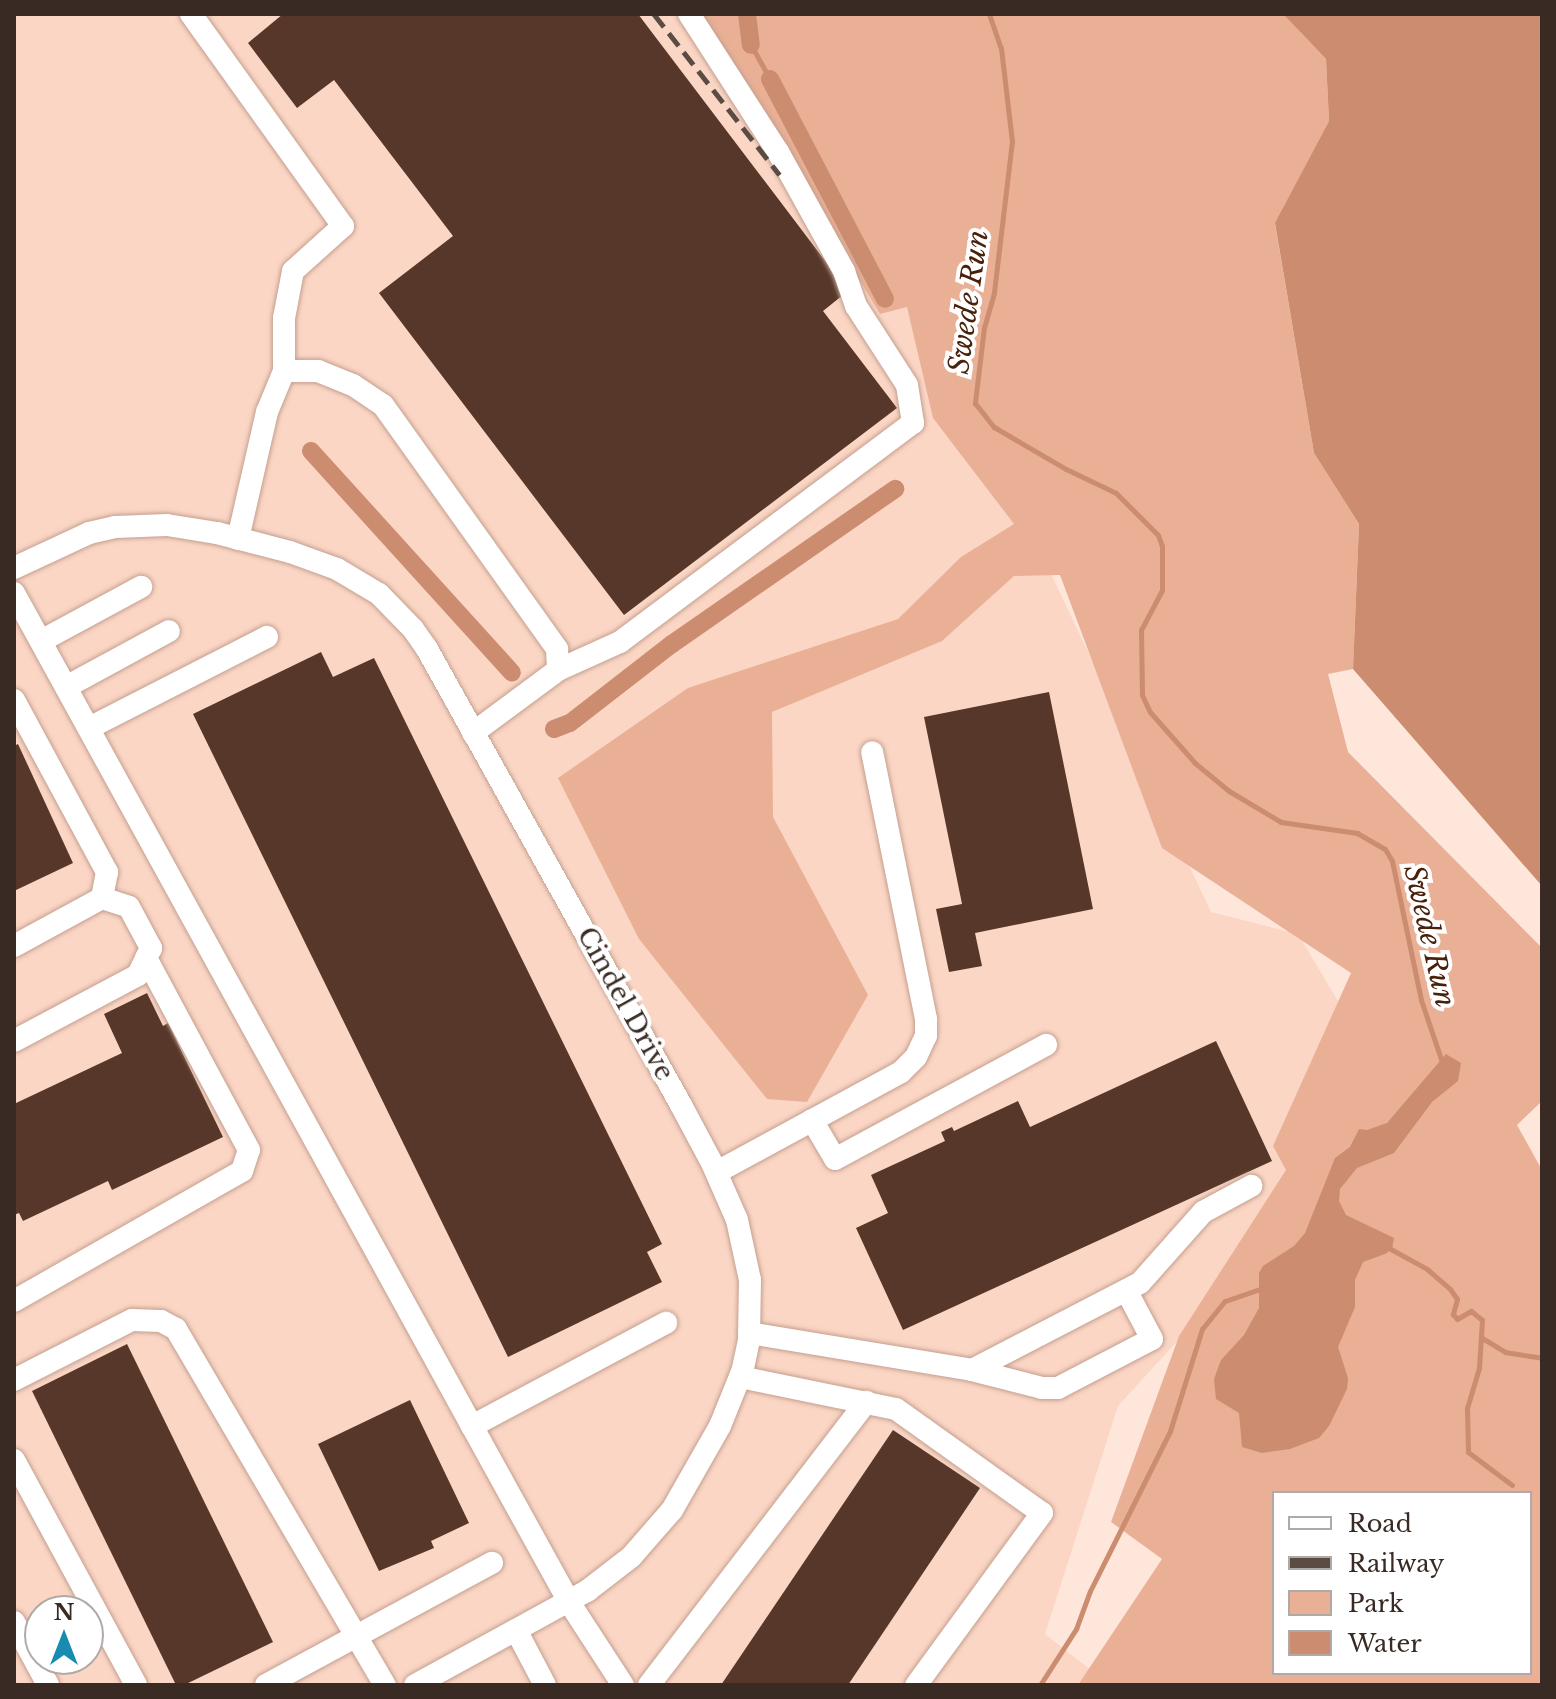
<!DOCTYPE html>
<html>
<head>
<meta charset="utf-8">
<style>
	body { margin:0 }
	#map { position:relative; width:1556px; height:1699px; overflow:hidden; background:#fee6db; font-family:"Libre Baskerville",serif }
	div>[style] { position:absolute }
	.built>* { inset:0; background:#fbd6c5 }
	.green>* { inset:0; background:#e9b096 }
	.water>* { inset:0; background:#cb8c6f }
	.stream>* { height:5px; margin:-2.5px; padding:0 2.5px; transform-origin:2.5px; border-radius:2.5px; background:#cb8c6f }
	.canal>* { height:18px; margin:-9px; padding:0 9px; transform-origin:9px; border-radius:9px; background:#cb8c6f }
	.building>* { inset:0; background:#563729 }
	.roads { filter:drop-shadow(0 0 2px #c49f8f) drop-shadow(0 0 2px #c49f8f) }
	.minor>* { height:22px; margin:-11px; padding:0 11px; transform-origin:11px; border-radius:11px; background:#fff }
	.rail>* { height:5px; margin-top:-2.5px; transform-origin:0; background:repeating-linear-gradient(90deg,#5a4b43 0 16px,transparent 0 24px) }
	span { translate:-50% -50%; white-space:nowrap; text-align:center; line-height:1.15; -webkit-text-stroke:8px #fff; paint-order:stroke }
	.street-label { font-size:26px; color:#392b24 }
	.water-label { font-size:28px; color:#49200a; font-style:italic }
	.frame { position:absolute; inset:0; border:16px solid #392b24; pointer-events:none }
	.legend { position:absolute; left:1272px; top:1491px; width:260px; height:184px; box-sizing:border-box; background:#fff; border:2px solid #b0aaa7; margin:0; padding:10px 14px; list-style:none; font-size:24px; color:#392b24 }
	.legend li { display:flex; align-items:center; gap:16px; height:40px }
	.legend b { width:40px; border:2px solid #b0aaa7 }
	.north { position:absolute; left:24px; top:1595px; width:80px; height:80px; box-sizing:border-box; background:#fff; border:2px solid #b0aaa7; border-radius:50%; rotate:0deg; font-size:22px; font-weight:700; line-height:32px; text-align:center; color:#392b24 }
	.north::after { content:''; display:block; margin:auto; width:28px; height:36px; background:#198bb0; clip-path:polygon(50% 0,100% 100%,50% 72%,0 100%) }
</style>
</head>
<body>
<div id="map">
	<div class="built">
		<div style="clip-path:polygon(evenodd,14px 14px,802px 14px,857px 179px,1054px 580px,1211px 912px,1298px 934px,1351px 1023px,1317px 1188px,1118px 1406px,1045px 1634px,1110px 1685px,14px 1685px,14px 14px,40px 1611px,88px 1611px,88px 1659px,40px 1659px,40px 1611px)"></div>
	</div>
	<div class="green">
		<div style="clip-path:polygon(evenodd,700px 14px,1283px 14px,1326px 59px,1329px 121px,1275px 224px,1314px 453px,1359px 524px,1353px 669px,1328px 674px,1348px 752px,1542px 948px,1542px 1101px,1517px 1125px,1542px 1170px,1542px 1685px,1078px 1685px,1162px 1559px,1111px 1522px,1179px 1336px,1286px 1170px,1273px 1146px,1351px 973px,1162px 848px,1060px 575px,1014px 576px,942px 641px,772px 712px,773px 817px,868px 995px,807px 1102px,767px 1099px,639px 939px,558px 778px,688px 688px,898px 619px,961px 557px,1014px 524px,933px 418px,907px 307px,880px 314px,700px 14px,1274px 1493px,1530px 1493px,1530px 1673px,1274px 1673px,1274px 1493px)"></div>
	</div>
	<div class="water">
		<div style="clip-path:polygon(1283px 14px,1542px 14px,1542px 886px,1353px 669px,1359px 524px,1314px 453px,1275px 223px,1329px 121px,1326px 59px)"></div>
		<div style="clip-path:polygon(1446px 1054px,1461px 1063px,1458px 1081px,1432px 1102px,1394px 1153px,1357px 1168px,1340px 1189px,1339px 1201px,1346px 1215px,1394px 1238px,1392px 1249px,1385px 1254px,1363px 1262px,1355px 1280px,1355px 1307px,1338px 1347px,1348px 1378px,1347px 1389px,1329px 1426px,1319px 1438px,1290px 1449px,1262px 1453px,1242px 1447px,1239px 1413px,1216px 1399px,1214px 1379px,1221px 1360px,1244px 1335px,1259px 1308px,1259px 1273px,1263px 1266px,1294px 1246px,1305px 1233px,1335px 1158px,1350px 1147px,1359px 1129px,1367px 1130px,1387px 1123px)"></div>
	</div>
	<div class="stream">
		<div style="left:989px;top:14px;width:36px;rotate:71deg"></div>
		<div style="left:1001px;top:48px;width:94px;rotate:83.3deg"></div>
		<div style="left:1012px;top:141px;width:153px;rotate:96.8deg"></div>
		<div style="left:994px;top:293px;width:35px;rotate:106deg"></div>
		<div style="left:984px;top:327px;width:77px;rotate:96.8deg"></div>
		<div style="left:975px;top:403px;width:31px;rotate:52deg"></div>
		<div style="left:994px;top:427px;width:83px;rotate:30.3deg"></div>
		<div style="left:1066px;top:469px;width:55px;rotate:25.6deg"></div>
		<div style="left:1116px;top:493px;width:59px;rotate:45deg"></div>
		<div style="left:1158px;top:535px;width:12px;rotate:70deg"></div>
		<div style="left:1162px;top:546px;width:44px;rotate:90deg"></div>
		<div style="left:1162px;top:590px;width:45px;rotate:117.7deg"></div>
		<div style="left:1141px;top:630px;width:65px;rotate:89.1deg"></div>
		<div style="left:1142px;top:695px;width:19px;rotate:65deg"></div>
		<div style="left:1150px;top:712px;width:68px;rotate:48.6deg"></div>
		<div style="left:1195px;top:763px;width:44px;rotate:39.5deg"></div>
		<div style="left:1229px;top:791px;width:61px;rotate:30.8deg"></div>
		<div style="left:1281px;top:822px;width:77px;rotate:8.2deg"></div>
		<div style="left:1357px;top:833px;width:32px;rotate:30deg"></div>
		<div style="left:1385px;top:849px;width:14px;rotate:60deg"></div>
		<div style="left:1392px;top:861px;width:142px;rotate:78.2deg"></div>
		<div style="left:1421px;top:1000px;width:69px;rotate:71.3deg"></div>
		<div style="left:751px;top:45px;width:39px;rotate:61deg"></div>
		<div style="left:1387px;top:1247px;width:46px;rotate:28.8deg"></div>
		<div style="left:1427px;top:1269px;width:30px;rotate:41deg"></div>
		<div style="left:1450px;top:1289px;width:12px;rotate:55deg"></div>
		<div style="left:1457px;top:1299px;width:16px;rotate:105deg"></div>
		<div style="left:1453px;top:1314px;width:6px;rotate:51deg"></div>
		<div style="left:1457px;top:1319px;width:16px;rotate:-30deg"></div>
		<div style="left:1471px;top:1311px;width:14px;rotate:39deg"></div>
		<div style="left:1482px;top:1320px;width:48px;rotate:93.6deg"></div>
		<div style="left:1479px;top:1368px;width:42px;rotate:106.7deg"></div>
		<div style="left:1467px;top:1408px;width:44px;rotate:88.7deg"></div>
		<div style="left:1468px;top:1452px;width:55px;rotate:36.9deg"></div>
		<div style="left:1482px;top:1338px;width:27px;rotate:31deg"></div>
		<div style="left:1505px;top:1352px;width:37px;rotate:9deg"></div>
		<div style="left:1040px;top:1685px;width:67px;rotate:-57.3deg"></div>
		<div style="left:1076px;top:1629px;width:40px;rotate:-69.8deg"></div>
		<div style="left:1090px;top:1591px;width:179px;rotate:-63.4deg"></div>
		<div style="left:1170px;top:1431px;width:107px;rotate:-72.6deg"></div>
		<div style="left:1202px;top:1329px;width:36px;rotate:-51deg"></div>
		<div style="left:1225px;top:1301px;width:39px;rotate:-19deg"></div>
	</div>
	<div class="canal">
		<div style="left:747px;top:14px;width:31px;rotate:83deg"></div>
		<div style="left:770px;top:79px;width:248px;rotate:62.4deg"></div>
		<div style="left:311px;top:451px;width:299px;rotate:47.8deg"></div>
		<div style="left:554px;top:729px;width:17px;rotate:-21deg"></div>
		<div style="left:570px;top:723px;width:129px;rotate:-37.8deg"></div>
		<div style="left:672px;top:644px;width:272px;rotate:-34.8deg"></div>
	</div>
	<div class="building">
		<div style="clip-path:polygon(283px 14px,638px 14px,848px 291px,823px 311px,897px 408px,624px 615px,379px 293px,453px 236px,334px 80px,297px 108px,248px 43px)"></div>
		<div style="clip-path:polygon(321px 652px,333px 677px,374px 658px,662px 1244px,647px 1252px,662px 1282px,508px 1357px,193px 714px)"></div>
		<div style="clip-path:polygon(1049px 692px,1093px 909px,975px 933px,982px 966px,949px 972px,936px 909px,962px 904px,924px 717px)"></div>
		<div style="clip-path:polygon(18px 744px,73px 863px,14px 891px,14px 746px)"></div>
		<div style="clip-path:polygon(147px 993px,163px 1026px,168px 1023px,223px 1137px,112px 1190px,108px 1181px,23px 1221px,19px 1213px,14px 1215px,14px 1104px,122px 1053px,104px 1014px)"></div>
		<div style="clip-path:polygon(1216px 1041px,1272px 1161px,903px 1330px,856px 1228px,888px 1213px,871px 1175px,945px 1141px,941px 1132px,952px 1127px,954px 1131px,1018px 1101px,1030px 1127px)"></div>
		<div style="clip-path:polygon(127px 1344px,273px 1642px,184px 1685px,176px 1685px,32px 1391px)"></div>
		<div style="clip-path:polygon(410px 1400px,469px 1523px,431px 1541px,434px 1548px,379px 1571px,318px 1444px)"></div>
		<div style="clip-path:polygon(893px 1430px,980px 1488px,848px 1685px,721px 1685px)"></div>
	</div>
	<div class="roads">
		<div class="minor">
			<div style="left:191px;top:14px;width:261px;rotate:54.4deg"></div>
			<div style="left:343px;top:226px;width:67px;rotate:138deg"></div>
			<div style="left:293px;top:271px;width:48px;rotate:100.8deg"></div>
			<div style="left:284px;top:318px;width:53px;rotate:90deg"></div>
			<div style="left:284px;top:371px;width:44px;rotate:112.5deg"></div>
			<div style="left:267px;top:412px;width:130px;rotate:102.9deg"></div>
			<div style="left:284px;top:371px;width:34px"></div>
			<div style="left:318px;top:371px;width:38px;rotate:22deg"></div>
			<div style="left:353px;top:385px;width:36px;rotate:34deg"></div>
			<div style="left:383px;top:405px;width:300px;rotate:54.5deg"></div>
			<div style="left:557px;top:649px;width:21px;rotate:87deg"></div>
			<div style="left:14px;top:568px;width:83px;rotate:-25deg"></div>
			<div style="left:89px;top:533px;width:27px;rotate:-13deg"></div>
			<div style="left:115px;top:527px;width:52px;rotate:-2.2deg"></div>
			<div style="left:167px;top:525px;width:51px;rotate:9.1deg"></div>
			<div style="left:217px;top:533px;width:75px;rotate:14.6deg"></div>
			<div style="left:290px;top:552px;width:50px;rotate:19.9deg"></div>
			<div style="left:337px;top:569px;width:49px;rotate:30.8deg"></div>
			<div style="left:379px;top:594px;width:49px;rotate:45.8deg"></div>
			<div style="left:413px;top:629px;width:24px;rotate:55deg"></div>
			<div style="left:427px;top:649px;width:522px;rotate:60.88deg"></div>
			<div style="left:681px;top:1105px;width:66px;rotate:61.9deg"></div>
			<div style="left:712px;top:1163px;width:62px;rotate:66.3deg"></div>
			<div style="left:737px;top:1220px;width:61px;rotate:77.8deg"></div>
			<div style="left:750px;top:1280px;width:60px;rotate:91deg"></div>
			<div style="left:749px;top:1340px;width:30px;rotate:102deg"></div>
			<div style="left:743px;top:1369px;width:61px;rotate:112deg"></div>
			<div style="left:720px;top:1426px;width:97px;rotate:119.7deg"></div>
			<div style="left:672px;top:1510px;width:62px;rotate:131.1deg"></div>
			<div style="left:631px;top:1557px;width:56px;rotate:142.3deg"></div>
			<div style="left:587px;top:1591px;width:196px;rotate:151.3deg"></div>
			<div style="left:14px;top:593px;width:951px;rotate:61.2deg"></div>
			<div style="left:472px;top:1426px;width:220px;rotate:-28deg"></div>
			<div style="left:41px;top:641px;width:114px;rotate:-28.4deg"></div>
			<div style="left:66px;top:687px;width:117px;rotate:-28.5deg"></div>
			<div style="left:14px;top:700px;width:196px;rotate:61.6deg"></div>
			<div style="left:107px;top:872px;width:26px;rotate:101deg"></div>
			<div style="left:89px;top:728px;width:200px;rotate:-27.1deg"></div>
			<div style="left:473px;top:733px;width:106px;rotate:-36.5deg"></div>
			<div style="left:558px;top:670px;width:68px;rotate:-24.3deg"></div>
			<div style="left:620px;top:642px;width:366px;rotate:-36.8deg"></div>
			<div style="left:913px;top:423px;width:38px;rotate:-99deg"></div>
			<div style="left:907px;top:385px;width:94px;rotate:-122.8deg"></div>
			<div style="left:856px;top:306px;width:37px;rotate:-109deg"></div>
			<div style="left:844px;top:271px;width:136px;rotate:-119deg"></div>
			<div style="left:778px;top:152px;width:164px;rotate:-122.8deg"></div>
			<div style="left:14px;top:946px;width:100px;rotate:-28.6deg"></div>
			<div style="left:102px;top:898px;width:28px;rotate:18deg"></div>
			<div style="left:129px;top:907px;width:47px;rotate:61.8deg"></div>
			<div style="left:151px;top:948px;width:30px;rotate:116deg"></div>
			<div style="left:138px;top:975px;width:140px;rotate:152deg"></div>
			<div style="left:812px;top:1120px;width:45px;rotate:59.5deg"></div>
			<div style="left:835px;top:1159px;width:240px;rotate:-28.4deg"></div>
			<div style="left:717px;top:1172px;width:209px;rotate:-28.5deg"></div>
			<div style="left:901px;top:1072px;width:21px;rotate:-45deg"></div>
			<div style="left:916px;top:1057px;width:23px;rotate:-65deg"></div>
			<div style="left:926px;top:1036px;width:17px;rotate:-90deg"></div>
			<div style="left:926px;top:1019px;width:272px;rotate:-101.4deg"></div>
			<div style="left:14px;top:1301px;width:262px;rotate:-29.7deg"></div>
			<div style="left:242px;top:1171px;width:22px;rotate:-72deg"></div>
			<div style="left:249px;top:1150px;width:218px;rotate:-118.2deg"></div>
			<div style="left:749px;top:1333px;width:226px;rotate:9.4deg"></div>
			<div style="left:972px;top:1370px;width:189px;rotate:-27.4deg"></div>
			<div style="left:1140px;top:1283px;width:95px;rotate:-48.4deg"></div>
			<div style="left:1203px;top:1212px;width:55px;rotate:-28.4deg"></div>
			<div style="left:972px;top:1370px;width:72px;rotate:14.4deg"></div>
			<div style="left:1042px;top:1388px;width:16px"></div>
			<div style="left:1058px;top:1388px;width:106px;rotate:-27.5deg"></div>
			<div style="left:1152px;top:1339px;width:55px;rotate:-118deg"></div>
			<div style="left:740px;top:1377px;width:159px;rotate:11.6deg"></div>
			<div style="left:896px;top:1409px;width:179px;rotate:35.5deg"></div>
			<div style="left:1042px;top:1513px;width:213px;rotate:126.2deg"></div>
			<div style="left:14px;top:1380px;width:132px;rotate:-27deg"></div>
			<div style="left:132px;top:1320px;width:29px;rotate:2deg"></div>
			<div style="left:161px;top:1321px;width:17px;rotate:28deg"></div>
			<div style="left:176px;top:1329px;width:413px;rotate:59.6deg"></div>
			<div style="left:472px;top:1426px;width:201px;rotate:61.1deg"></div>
			<div style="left:569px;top:1602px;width:99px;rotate:57deg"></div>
			<div style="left:14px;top:1460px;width:256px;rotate:61.5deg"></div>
			<div style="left:14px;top:1622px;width:72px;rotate:61.6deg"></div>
			<div style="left:516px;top:1630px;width:62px;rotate:62.2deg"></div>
			<div style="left:266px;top:1685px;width:257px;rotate:-28.4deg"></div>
			<div style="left:649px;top:1685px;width:357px;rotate:-52.5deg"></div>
		</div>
	</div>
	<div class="rail">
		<div style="left:654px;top:14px;width:204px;rotate:52deg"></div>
	</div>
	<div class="street-label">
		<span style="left:625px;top:1004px;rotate:61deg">Cindel Drive</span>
	</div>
	<div class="water-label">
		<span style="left:969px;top:302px;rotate:-82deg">Swede Run</span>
		<span style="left:1429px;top:936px;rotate:77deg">Swede Run</span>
	</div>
	<div class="frame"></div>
	<ul class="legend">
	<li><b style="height:10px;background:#fff"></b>Road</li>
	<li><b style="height:10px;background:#5a4b43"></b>Railway</li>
	<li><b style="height:22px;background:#e9b096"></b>Park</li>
	<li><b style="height:22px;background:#cb8c6f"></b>Water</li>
	</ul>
	<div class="north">N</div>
</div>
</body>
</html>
